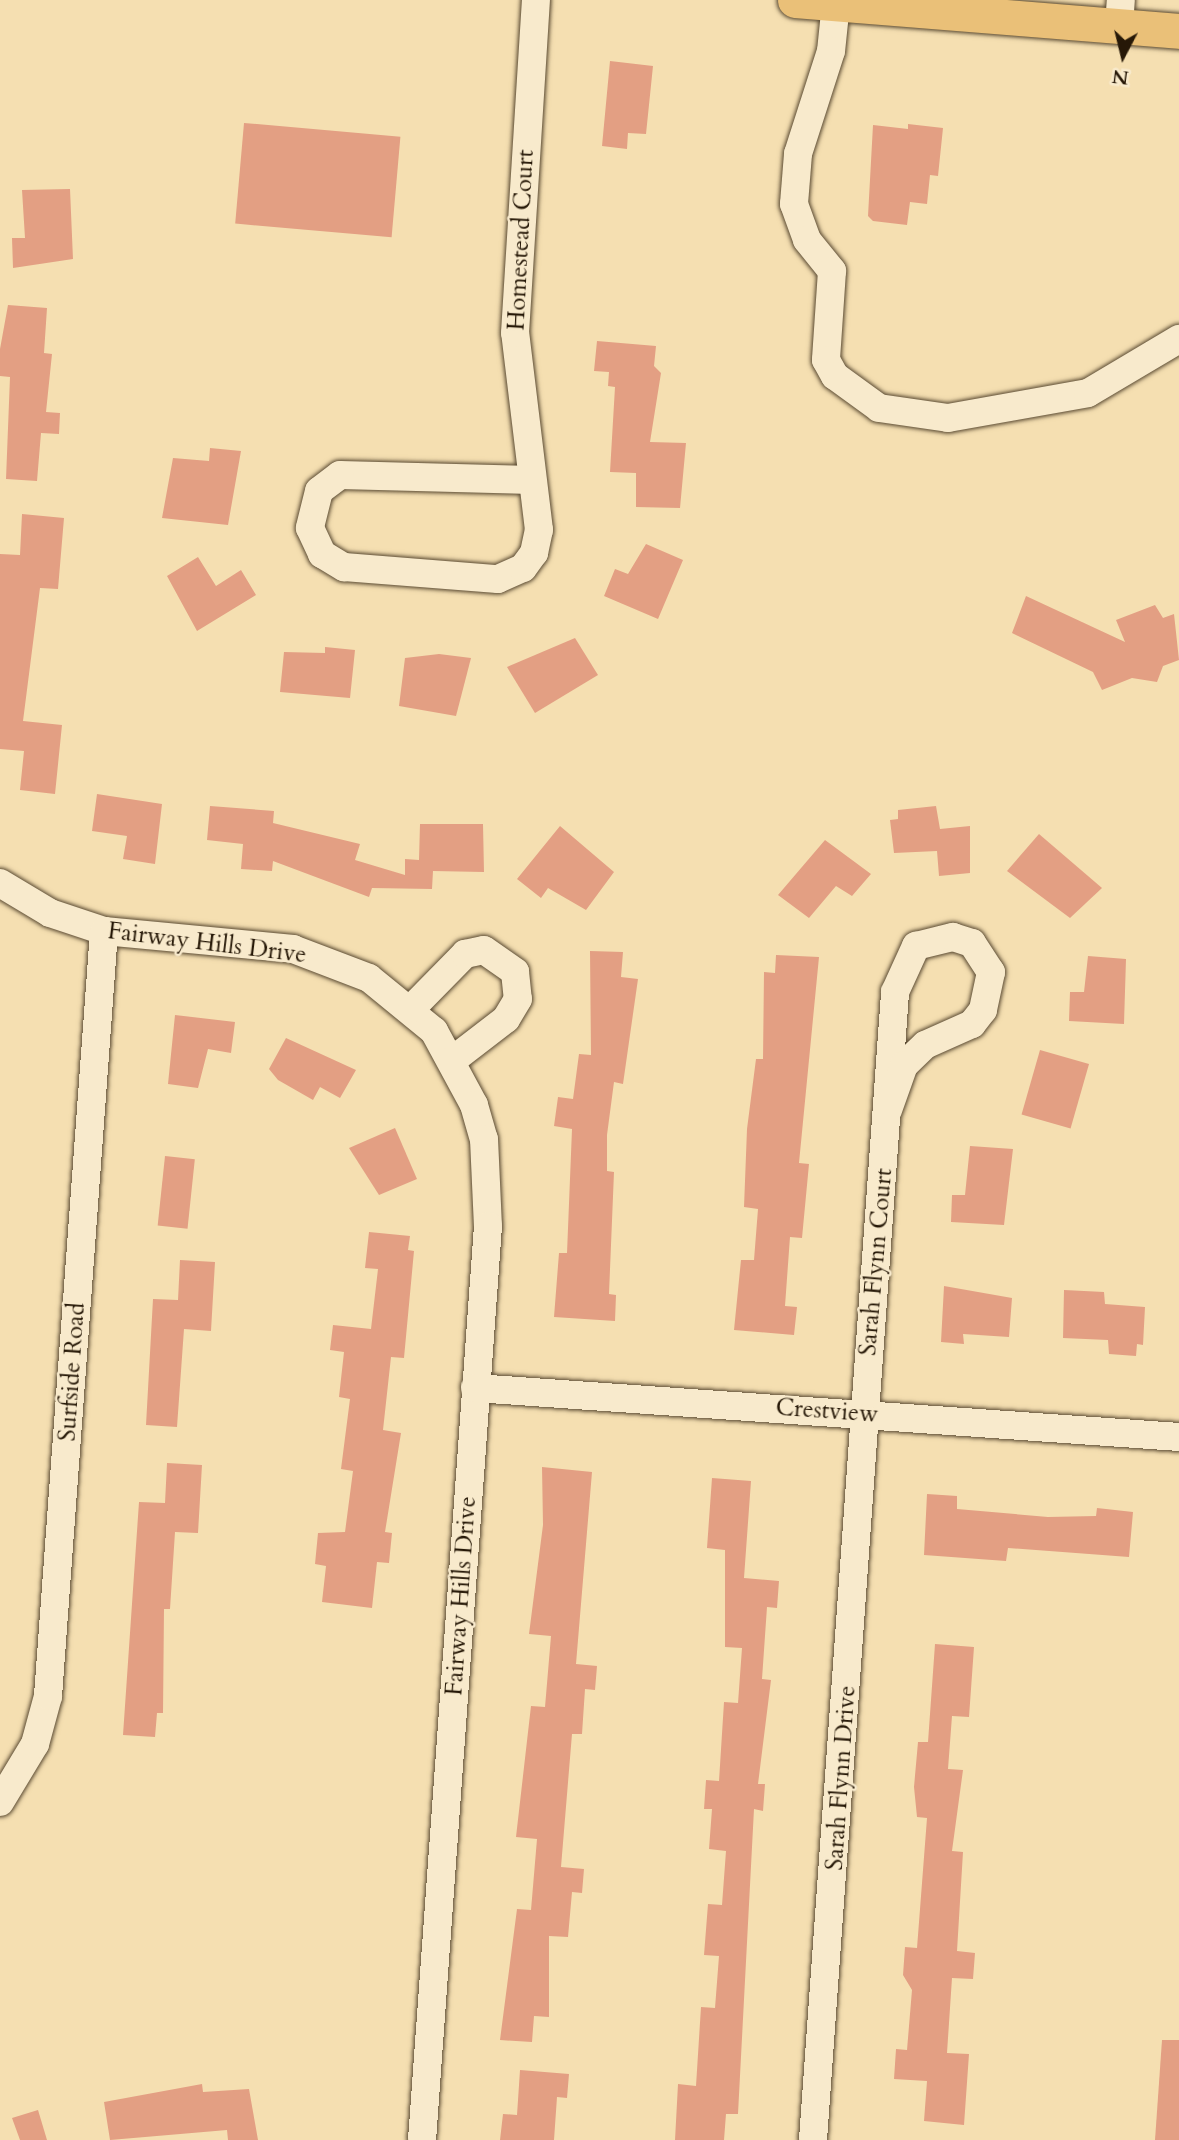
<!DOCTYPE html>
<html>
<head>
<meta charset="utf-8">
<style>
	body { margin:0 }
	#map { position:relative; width:1179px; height:2140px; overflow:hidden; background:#f5dfb1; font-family:Cardo,serif }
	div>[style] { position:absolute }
	.building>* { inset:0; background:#e39f83; transform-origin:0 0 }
	.roads { filter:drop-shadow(0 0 2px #5a4a32) drop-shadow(0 0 2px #5a4a32) }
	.minor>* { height:28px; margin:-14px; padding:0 14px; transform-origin:14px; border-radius:14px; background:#f8eacc }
	.major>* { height:35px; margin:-17.5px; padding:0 17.5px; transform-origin:17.5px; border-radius:17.5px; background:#eac078 }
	span { translate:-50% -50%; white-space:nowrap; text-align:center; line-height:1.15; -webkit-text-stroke:5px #f8eacc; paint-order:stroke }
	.street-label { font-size:24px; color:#261807 }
	.north { position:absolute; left:1088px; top:21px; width:70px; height:70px; -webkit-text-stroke:5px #f8eacc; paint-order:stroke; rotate:187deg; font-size:19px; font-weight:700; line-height:28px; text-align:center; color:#261807 }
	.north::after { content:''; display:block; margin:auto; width:24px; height:32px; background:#261807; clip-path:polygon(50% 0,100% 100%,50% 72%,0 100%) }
</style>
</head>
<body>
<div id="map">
	<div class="building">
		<div style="clip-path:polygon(610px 61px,653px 66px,646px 134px,628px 133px,627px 149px,602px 146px)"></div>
		<div style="left:244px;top:123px;width:157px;height:101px;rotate:5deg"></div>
		<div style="clip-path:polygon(908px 124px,943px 128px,938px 176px,930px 175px,927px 204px,910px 202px,907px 225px,873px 221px,868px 216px,873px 125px,908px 129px)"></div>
		<div style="clip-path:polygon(70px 189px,73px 259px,13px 268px,12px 238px,25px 238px,22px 190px)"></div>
		<div style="clip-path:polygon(8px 305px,47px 308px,44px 353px,52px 354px,46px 412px,60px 413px,59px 434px,41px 433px,37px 481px,6px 479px,10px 377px,0 376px,0 349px)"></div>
		<div style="clip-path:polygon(597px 341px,656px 346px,654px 366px,661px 373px,650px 442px,686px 443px,680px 508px,636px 507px,636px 473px,610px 472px,615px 387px,608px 386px,609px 372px,594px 371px)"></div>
		<div style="clip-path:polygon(210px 448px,241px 451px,228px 525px,162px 518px,173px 458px,209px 461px)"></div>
		<div style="clip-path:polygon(22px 514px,64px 518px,58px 589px,40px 588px,23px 721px,62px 725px,55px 794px,20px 790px,24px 751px,0 749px,0 554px,20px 555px)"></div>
		<div style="clip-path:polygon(646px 544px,683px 560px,658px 619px,604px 596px,615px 569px,628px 574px)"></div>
		<div style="clip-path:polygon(198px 557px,216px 586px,241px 570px,256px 595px,197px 631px,167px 576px)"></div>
		<div style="clip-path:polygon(1026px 596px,1125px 642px,1116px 620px,1155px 605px,1163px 618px,1174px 614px,1179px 660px,1163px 666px,1157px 682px,1132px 678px,1102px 690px,1093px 672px,1012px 633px)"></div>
		<div style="clip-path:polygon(575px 638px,598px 675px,535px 713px,507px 667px)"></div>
		<div style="clip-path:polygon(325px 647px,355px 650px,350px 698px,280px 692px,284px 652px,325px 653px)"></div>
		<div style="clip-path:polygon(439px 654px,471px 658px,456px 716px,399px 706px,405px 658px)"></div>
		<div style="clip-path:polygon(97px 794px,162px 804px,155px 864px,123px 859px,127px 836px,92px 831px)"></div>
		<div style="clip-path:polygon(210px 806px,274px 811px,273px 823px,360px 844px,355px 860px,405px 875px,405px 859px,419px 860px,420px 824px,483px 824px,484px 872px,433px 871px,432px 889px,372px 888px,369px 897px,273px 861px,272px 871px,241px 869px,243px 844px,207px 840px)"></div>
		<div style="clip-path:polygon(936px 806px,940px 829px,970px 826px,970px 873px,939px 876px,937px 851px,894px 853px,890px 820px,898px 819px,898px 810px)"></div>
		<div style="clip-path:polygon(560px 826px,614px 872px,586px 910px,548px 888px,541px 898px,517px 879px)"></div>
		<div style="clip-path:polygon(1039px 834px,1102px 888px,1070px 918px,1007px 871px)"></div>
		<div style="clip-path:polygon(825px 840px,871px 874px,852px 896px,836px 886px,809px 918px,778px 895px)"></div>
		<div style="clip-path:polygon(590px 951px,623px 952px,621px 977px,638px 979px,623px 1084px,614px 1082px,607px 1135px,607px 1171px,614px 1172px,609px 1294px,616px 1295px,615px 1321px,554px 1317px,559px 1253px,567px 1253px,572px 1129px,554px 1126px,558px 1097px,573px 1099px,579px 1054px,591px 1055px)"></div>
		<div style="clip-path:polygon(776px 955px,819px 957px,799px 1163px,809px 1164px,802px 1238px,790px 1237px,785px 1306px,797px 1307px,794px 1335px,734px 1330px,741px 1260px,754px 1260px,758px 1209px,744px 1207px,747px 1129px,756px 1059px,763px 1059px,764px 972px,775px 973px)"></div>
		<div style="clip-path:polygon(1088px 956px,1126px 959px,1124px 1024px,1069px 1021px,1070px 992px,1084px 992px)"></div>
		<div style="clip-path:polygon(175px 1015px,235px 1022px,231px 1053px,208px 1049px,198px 1088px,168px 1084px)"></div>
		<div style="clip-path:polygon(286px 1038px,356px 1070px,340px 1098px,320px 1087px,313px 1100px,278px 1080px,269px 1069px)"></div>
		<div style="left:1040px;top:1050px;width:51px;height:67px;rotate:16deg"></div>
		<div style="clip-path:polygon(395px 1128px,417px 1179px,379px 1195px,349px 1148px)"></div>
		<div style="clip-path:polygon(970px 1146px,1013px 1149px,1004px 1225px,951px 1222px,952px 1195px,965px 1195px)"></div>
		<div style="left:165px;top:1156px;width:30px;height:70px;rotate:6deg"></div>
		<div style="clip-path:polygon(369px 1232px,410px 1236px,408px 1250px,414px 1251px,404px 1358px,391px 1357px,383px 1430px,401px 1433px,385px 1532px,392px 1533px,389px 1563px,377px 1562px,372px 1608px,322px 1602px,326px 1566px,315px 1564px,318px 1533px,345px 1532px,353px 1471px,341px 1469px,350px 1399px,339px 1397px,344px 1352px,330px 1350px,333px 1325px,371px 1329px,378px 1269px,365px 1268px)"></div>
		<div style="clip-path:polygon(180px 1260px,215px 1262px,211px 1331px,184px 1329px,177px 1427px,146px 1425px,153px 1299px,178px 1300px)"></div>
		<div style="clip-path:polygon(944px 1286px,1012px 1298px,1009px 1337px,963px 1334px,964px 1344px,941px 1342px)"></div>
		<div style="clip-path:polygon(1064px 1290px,1104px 1292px,1105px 1304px,1145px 1307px,1143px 1345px,1137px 1344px,1136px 1356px,1109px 1354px,1108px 1340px,1063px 1338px)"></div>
		<div style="clip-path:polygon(167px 1463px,202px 1465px,198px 1533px,175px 1532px,170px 1609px,164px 1609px,163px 1713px,157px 1713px,155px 1737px,123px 1735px,139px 1502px,165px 1503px)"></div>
		<div style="clip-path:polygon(542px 1467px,592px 1472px,576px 1664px,597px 1666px,595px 1690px,585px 1689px,582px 1734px,572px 1734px,561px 1867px,584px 1869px,582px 1893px,572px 1892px,568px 1937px,549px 1936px,549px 2017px,534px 2016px,532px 2042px,500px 2040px,517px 1909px,531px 1910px,537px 1839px,516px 1837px,531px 1706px,545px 1707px,551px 1636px,529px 1634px,543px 1525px)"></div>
		<div style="clip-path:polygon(712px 1478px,751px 1481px,744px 1578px,779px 1581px,777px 1608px,767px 1607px,762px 1679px,771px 1680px,758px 1784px,765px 1784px,763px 1811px,754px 1809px,738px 2114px,726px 2114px,724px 2140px,675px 2140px,678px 2084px,696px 2086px,701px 2007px,715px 2008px,719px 1956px,704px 1955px,708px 1904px,722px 1905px,726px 1851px,709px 1849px,712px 1809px,704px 1809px,706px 1780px,719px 1781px,724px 1702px,738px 1703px,742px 1648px,725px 1647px,725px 1550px,707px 1548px)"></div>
		<div style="clip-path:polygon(927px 1494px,957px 1496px,957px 1509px,1048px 1517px,1096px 1516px,1097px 1508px,1133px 1512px,1129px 1557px,1008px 1548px,1006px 1561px,924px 1555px)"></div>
		<div style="clip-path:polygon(935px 1644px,974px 1647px,969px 1717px,952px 1716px,948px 1769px,963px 1770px,952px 1851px,963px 1852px,957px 1951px,975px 1953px,973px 1979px,952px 1978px,947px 2053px,969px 2054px,964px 2125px,924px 2121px,927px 2081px,894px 2079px,896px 2049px,907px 2050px,912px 1990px,903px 1975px,905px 1947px,917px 1948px,927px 1818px,917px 1817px,914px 1787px,918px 1742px,928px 1742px)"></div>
		<div style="clip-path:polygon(1162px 2040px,1179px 2040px,1179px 2140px,1155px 2140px)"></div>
		<div style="clip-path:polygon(520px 2070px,569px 2074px,567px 2098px,557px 2097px,554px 2140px,500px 2140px,503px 2114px,517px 2115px)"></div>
		<div style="clip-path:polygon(202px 2084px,203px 2092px,249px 2089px,258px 2140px,228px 2140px,227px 2130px,110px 2140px,104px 2102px)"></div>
		<div style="clip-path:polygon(38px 2110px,47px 2140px,20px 2140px,12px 2118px)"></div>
	</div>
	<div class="roads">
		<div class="minor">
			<div style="left:836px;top:3px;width:48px;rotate:95.9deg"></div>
			<div style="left:831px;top:51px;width:108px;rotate:107.8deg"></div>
			<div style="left:798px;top:154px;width:50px;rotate:94.6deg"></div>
			<div style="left:794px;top:204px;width:38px;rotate:70deg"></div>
			<div style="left:807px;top:240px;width:40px;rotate:51deg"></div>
			<div style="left:832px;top:271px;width:89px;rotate:93.9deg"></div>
			<div style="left:826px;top:360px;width:18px;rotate:61deg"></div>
			<div style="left:835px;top:376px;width:54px;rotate:36deg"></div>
			<div style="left:879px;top:408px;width:70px;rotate:8.2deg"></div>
			<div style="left:948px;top:418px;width:142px;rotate:-10.1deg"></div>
			<div style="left:1088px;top:393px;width:106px;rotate:-30.7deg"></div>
			<div style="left:1119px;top:26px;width:26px;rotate:-86deg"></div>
			<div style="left:532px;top:480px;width:192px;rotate:-178.5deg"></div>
			<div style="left:340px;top:475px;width:26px;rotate:143deg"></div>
			<div style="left:319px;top:491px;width:38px;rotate:104deg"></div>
			<div style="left:310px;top:528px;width:29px;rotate:65deg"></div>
			<div style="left:322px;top:554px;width:26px;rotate:31deg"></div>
			<div style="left:344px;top:567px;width:154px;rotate:4.5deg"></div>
			<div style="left:498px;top:579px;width:27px;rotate:-24deg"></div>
			<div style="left:523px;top:568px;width:19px;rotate:-54deg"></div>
			<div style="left:534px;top:553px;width:24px;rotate:-78deg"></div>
			<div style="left:539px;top:530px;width:198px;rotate:-96.9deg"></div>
			<div style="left:515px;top:333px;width:334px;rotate:-86.4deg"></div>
			<div style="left:0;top:883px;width:58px;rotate:31deg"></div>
			<div style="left:50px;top:913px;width:57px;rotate:18.4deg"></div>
			<div style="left:104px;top:931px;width:190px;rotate:5.4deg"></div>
			<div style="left:293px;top:949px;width:81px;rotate:20.9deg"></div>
			<div style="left:369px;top:978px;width:84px;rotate:39.2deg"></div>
			<div style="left:434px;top:1031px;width:84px;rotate:61.6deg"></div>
			<div style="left:474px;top:1105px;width:35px;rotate:74deg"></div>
			<div style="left:484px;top:1139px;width:87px;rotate:87.4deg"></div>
			<div style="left:488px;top:1226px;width:916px;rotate:94.13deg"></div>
			<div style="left:412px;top:1008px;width:76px;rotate:-45.5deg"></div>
			<div style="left:465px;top:954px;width:19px;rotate:-12deg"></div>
			<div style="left:484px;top:950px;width:38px;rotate:35deg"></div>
			<div style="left:515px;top:972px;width:27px;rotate:84deg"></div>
			<div style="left:518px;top:999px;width:23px;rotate:121deg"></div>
			<div style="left:506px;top:1019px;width:66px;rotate:142.4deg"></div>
			<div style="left:475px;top:1388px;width:706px;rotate:3.98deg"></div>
			<div style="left:0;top:1802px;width:68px;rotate:-58.9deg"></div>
			<div style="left:35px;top:1744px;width:50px;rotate:-74.8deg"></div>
			<div style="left:48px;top:1696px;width:767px;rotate:-85.81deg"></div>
			<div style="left:813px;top:2140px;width:1151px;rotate:-85.91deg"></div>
			<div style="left:895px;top:992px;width:51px;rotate:-65.5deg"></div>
			<div style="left:916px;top:946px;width:38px;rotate:-14deg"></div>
			<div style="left:953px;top:937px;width:20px;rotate:18deg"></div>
			<div style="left:972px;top:943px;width:35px;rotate:57deg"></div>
			<div style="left:991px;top:972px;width:39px;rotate:102deg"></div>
			<div style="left:983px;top:1010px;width:18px;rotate:128deg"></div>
			<div style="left:972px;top:1024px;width:51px;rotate:155.9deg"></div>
			<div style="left:925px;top:1045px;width:29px;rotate:136deg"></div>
			<div style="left:904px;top:1065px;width:48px;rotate:109.6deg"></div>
		</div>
		<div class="major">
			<div style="left:795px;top:0;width:385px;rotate:4.6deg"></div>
		</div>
	</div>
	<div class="street-label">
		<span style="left:521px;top:240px;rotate:-87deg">Homestead Court</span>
		<span style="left:207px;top:943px;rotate:7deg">Fairway Hills Drive</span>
		<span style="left:876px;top:1262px;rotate:-85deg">Sarah Flynn Court</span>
		<span style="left:72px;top:1372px;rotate:-86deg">Surfside Road</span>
		<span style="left:827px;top:1411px;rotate:4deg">Crestview</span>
		<span style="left:461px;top:1596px;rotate:-86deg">Fairway Hills Drive</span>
		<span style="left:841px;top:1778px;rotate:-86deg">Sarah Flynn Drive</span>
	</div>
	<div class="north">N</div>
</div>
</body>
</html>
